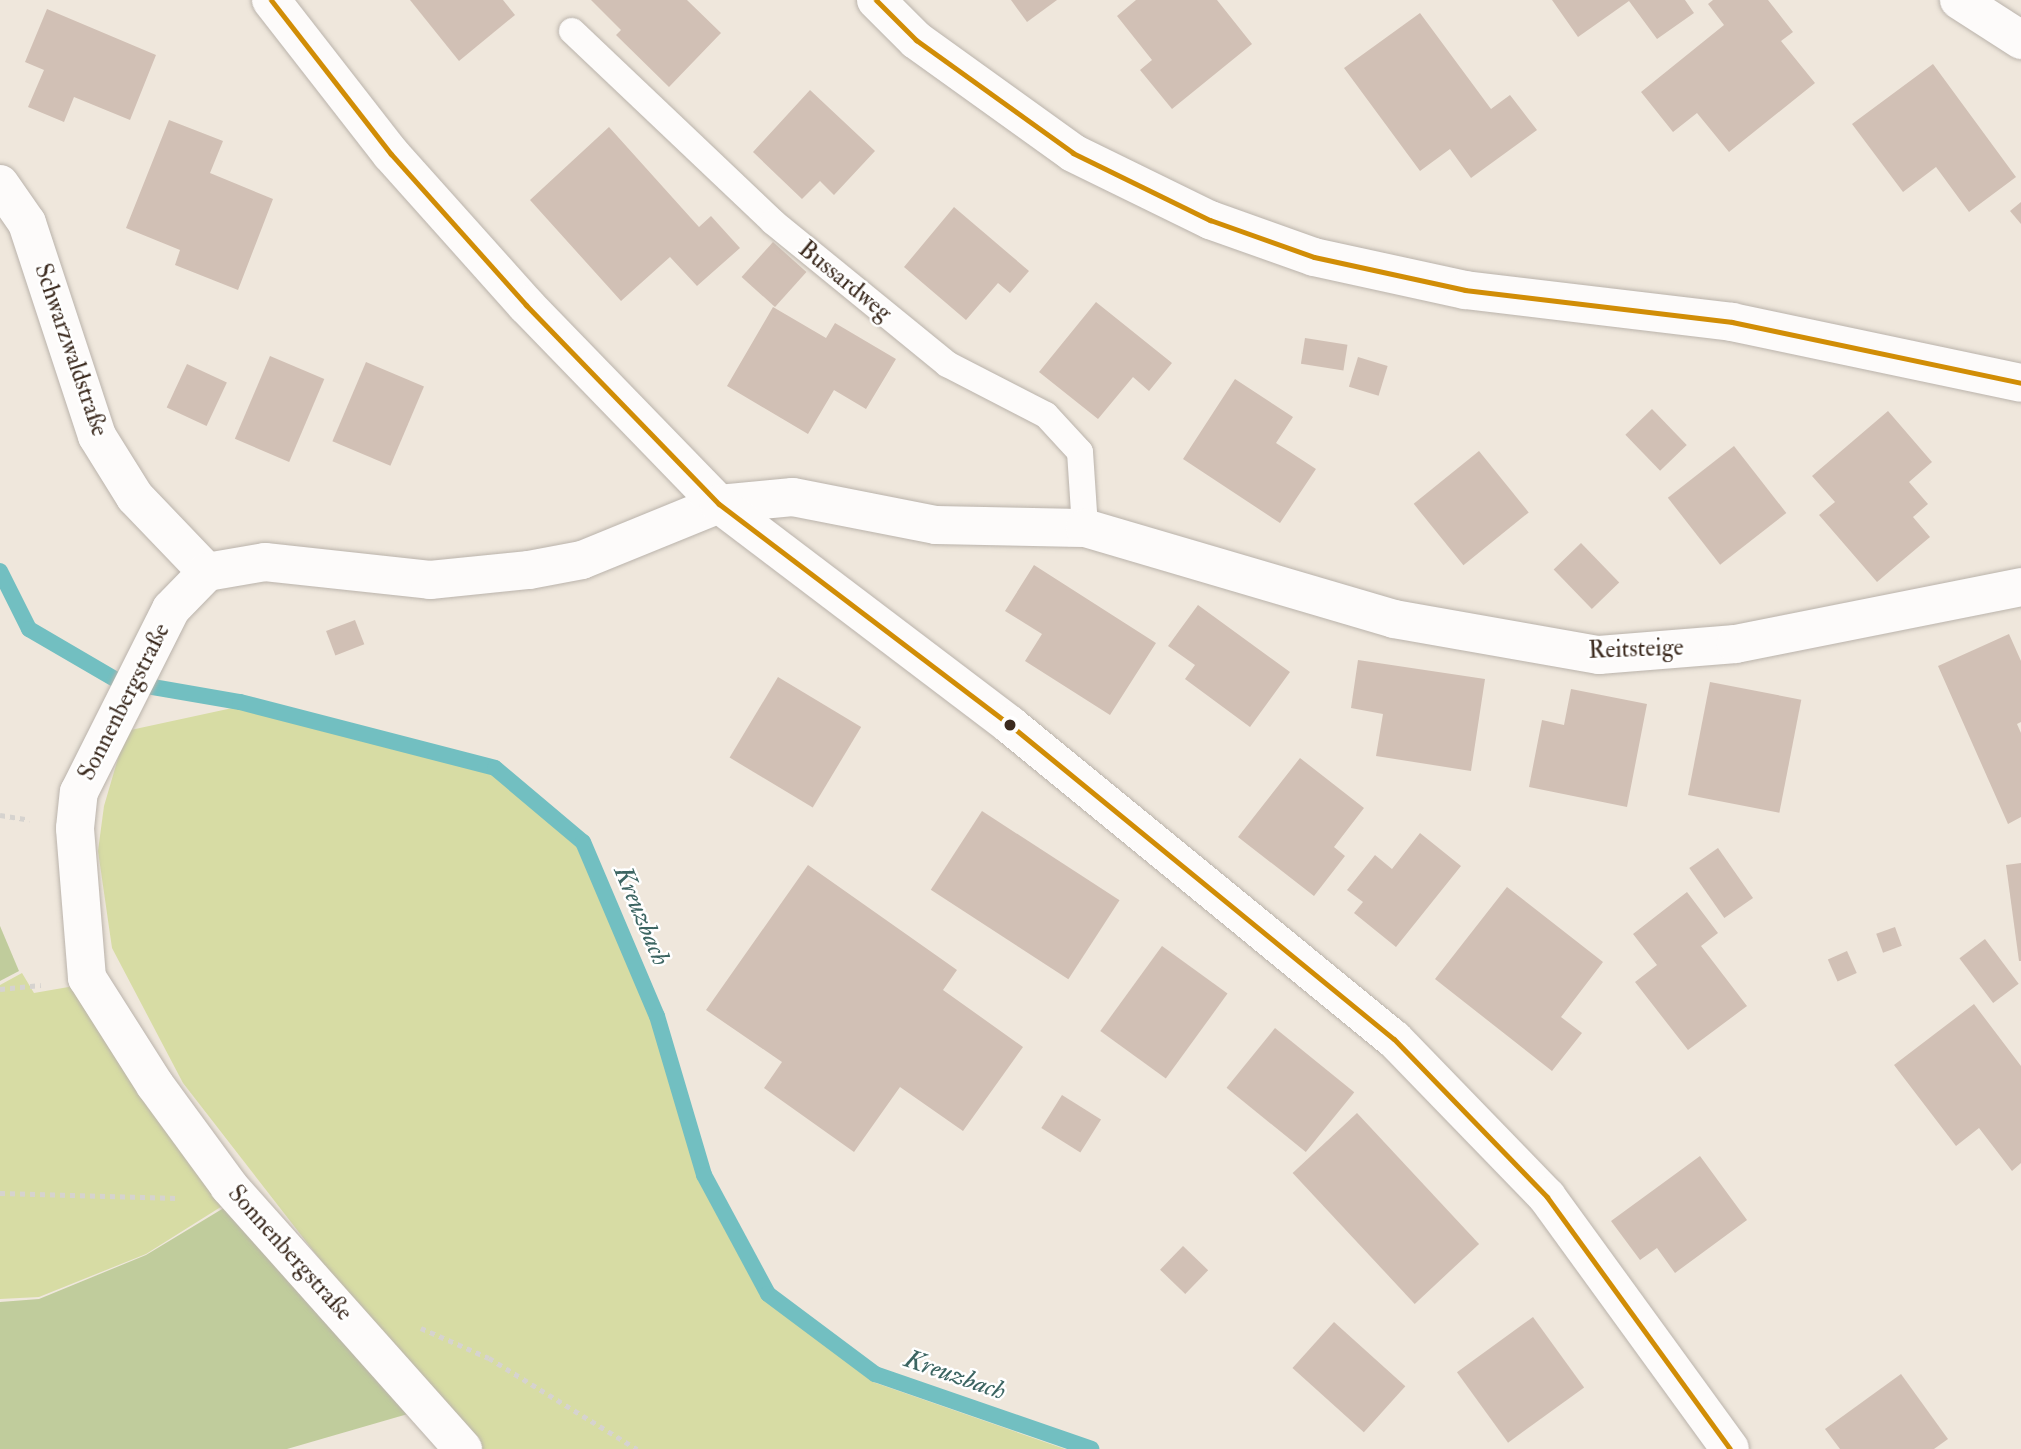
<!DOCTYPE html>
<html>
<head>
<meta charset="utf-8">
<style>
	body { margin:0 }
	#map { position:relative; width:2021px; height:1449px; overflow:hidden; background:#efe7dc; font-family:"IM FELL Double Pica",serif }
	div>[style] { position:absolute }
	.green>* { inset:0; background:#d7dca4 }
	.forest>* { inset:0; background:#c0cc9c }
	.stream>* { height:16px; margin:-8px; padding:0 8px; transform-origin:8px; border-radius:8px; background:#72bfc1 }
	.building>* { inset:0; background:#d1c0b5; transform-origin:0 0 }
	.path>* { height:4.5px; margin-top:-2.25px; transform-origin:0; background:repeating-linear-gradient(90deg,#d6d3cf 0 5px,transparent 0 10px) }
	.roads { filter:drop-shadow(0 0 2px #bab3ab) drop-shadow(0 0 2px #bab3ab) }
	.service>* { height:26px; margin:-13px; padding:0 13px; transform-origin:13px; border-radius:13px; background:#fdfbfa }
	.minor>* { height:38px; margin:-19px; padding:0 19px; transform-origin:19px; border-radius:19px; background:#fdfbfa }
	.secondary>* { height:38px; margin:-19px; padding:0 19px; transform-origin:19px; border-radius:19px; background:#fdfbfa }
	.bus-1>* { height:5px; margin:-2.5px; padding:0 2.5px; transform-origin:2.5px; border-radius:2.5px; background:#d18d06 }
	.dots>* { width:19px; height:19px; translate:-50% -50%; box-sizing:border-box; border:4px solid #fff; border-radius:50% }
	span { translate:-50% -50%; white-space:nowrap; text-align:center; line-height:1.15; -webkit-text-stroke:5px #fff; paint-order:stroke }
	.street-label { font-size:24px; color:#3b2a1e }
	.water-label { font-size:26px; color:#3c6562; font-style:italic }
</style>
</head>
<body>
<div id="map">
	<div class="green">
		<div style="clip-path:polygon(237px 707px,493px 774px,577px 847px,650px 1017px,697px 1175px,763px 1298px,873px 1382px,1065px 1449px,475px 1449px,353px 1302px,183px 1083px,112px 948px,98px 851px,104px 806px,126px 731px)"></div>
		<div style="clip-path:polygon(22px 973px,34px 993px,80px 985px,235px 1198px,146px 1254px,39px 1297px,0 1299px,0 985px)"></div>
	</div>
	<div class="forest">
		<div style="clip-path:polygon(0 926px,19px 971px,0 981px)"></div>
		<div style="clip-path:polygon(237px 1200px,425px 1409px,287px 1449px,0 1449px,0 1302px,39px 1299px,146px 1255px)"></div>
	</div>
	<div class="stream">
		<div style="left:0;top:571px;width:65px;rotate:63.4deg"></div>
		<div style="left:29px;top:629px;width:103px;rotate:30.3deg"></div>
		<div style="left:118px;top:681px;width:124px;rotate:9.8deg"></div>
		<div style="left:240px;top:702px;width:263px;rotate:14.5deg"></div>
		<div style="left:495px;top:768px;width:115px;rotate:40.1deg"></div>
		<div style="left:583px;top:842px;width:189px;rotate:67deg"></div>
		<div style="left:657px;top:1016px;width:166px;rotate:73.5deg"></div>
		<div style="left:704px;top:1175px;width:135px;rotate:61.7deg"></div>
		<div style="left:768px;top:1294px;width:134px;rotate:36.8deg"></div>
		<div style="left:875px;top:1374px;width:229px;rotate:19.1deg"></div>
	</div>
	<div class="building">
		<div style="clip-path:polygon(410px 0,503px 0,515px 15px,459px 61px)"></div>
		<div style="clip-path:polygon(591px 0,687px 0,721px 33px,669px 87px,616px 35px,621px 30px)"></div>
		<div style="clip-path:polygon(1011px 0,1057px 0,1027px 22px)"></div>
		<div style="clip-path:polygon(1136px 0,1217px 0,1252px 44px,1172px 109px,1140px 70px,1152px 60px,1117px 16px)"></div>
		<div style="clip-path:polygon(1552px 0,1685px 0,1694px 13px,1657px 39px,1629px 1px,1578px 37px)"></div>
		<div style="clip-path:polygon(1713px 0,1768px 0,1793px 32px,1781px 41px,1815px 83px,1729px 152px,1697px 113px,1673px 132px,1641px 92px,1724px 25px,1708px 4px)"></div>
		<div style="clip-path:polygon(47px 9px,156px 55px,130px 120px,74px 97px,64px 122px,28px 107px,44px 70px,25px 62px)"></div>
		<div style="clip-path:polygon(1420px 13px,1491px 109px,1510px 95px,1537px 130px,1471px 178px,1450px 149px,1420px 171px,1344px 68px)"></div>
		<div style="clip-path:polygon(1933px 64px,2016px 177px,1969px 212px,1936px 167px,1903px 192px,1852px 124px)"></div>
		<div style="clip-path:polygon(810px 90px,875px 151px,834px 195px,820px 181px,802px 199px,753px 152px)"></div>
		<div style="clip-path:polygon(169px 120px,223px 141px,210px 173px,273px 199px,238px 290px,175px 265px,180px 250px,126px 228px)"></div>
		<div style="clip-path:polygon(609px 127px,699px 227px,711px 216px,740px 248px,697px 286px,670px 257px,621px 301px,530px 200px)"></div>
		<div style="clip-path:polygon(2021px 202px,2021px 224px,2010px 211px)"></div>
		<div style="clip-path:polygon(954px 207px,1029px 271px,1010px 293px,998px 283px,966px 320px,904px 267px)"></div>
		<div style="left:773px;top:242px;width:45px;height:47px;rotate:42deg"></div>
		<div style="clip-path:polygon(1096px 302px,1172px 363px,1149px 391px,1133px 377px,1098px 419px,1039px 372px)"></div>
		<div style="clip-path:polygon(773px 307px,826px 338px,835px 323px,896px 359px,866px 409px,834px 390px,808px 434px,727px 386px)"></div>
		<div style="left:1305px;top:338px;width:43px;height:26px;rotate:9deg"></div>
		<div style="left:270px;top:356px;width:59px;height:90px;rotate:23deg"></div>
		<div style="left:1358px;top:357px;width:31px;height:31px;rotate:17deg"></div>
		<div style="left:366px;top:362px;width:63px;height:86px;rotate:23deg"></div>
		<div style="left:187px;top:364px;width:44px;height:48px;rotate:25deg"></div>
		<div style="clip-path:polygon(1235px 379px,1293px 417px,1276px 443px,1316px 469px,1280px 523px,1183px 459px)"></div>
		<div style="left:1652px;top:409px;width:50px;height:37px;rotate:46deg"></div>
		<div style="clip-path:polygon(1888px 411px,1932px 462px,1909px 482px,1928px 504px,1913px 517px,1930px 537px,1877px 582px,1819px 515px,1835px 502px,1812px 476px)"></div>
		<div style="left:1734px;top:446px;width:85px;height:84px;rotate:52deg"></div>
		<div style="left:1479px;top:451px;width:79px;height:84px;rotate:51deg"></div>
		<div style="left:1581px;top:543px;width:55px;height:38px;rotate:46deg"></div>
		<div style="clip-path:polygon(1034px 565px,1156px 643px,1110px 715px,1025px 661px,1042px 634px,1005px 611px)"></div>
		<div style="clip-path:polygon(1198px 605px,1290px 672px,1250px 727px,1185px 679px,1195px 665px,1168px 646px)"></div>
		<div style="left:355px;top:620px;width:26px;height:31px;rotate:69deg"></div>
		<div style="clip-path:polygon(2009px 634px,2021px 661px,2021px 722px,2017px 724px,2021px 733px,2021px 817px,2008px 824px,1938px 666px)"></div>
		<div style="clip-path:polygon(1358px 660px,1485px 679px,1471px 771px,1376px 756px,1383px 714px,1351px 708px)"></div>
		<div style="left:778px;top:677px;width:97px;height:94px;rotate:31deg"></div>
		<div style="left:1710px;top:682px;width:93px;height:115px;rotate:11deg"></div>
		<div style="clip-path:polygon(1571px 689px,1647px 704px,1627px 807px,1529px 787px,1542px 720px,1564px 725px)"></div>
		<div style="clip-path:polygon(1300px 758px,1364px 808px,1334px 847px,1345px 856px,1314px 896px,1238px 837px)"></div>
		<div style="left:982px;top:811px;width:164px;height:94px;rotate:33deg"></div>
		<div style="clip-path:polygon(1420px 833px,1461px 866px,1396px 947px,1354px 913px,1363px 902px,1347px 890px,1375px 855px,1392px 869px)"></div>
		<div style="left:1718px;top:848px;width:61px;height:35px;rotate:55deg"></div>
		<div style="clip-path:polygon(2021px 863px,2021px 961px,2019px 961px,2006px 865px)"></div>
		<div style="clip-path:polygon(808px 865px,957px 970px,943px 990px,1023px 1047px,963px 1131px,900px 1087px,854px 1152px,764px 1088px,782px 1062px,706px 1010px)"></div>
		<div style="clip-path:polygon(1507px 887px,1603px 962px,1561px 1017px,1582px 1033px,1552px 1071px,1435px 979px)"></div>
		<div style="clip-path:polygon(1687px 892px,1718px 933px,1701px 946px,1747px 1006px,1688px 1050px,1635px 982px,1657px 965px,1633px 934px)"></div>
		<div style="left:1895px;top:927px;width:20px;height:20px;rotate:70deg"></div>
		<div style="left:1985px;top:939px;width:56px;height:32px;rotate:53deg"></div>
		<div style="left:1162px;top:946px;width:81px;height:105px;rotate:36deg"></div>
		<div style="left:1847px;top:951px;width:24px;height:21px;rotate:66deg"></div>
		<div style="clip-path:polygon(1974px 1004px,2021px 1066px,2021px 1163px,2012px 1171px,1979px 1128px,1956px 1146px,1894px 1065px)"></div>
		<div style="left:1275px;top:1028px;width:102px;height:77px;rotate:39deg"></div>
		<div style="left:1062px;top:1095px;width:46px;height:39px;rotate:32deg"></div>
		<div style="left:1357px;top:1113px;width:179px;height:88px;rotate:47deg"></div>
		<div style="clip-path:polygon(1700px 1156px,1747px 1220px,1675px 1273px,1657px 1248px,1640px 1260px,1611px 1221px)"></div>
		<div style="left:1183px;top:1246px;width:35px;height:33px;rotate:44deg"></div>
		<div style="left:1533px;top:1317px;width:87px;height:94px;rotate:54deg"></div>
		<div style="left:1334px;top:1322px;width:96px;height:62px;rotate:42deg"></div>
		<div style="clip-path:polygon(1901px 1374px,1948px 1439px,1934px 1449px,1840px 1449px,1825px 1429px)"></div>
	</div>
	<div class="path">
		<div style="left:0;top:815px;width:30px;rotate:9deg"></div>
		<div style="left:0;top:989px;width:41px;rotate:-5.6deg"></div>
		<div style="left:0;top:1193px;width:178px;rotate:1.6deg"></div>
		<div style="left:421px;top:1328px;width:74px;rotate:23.8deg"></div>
		<div style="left:489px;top:1358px;width:174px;rotate:31.6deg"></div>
	</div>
	<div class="roads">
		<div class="service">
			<div style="left:572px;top:31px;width:277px;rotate:43.5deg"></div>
			<div style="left:773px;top:222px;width:225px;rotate:39.2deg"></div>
			<div style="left:947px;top:364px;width:111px;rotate:27.3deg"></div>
			<div style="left:1046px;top:415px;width:50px;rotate:47.4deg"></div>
			<div style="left:1080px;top:452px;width:76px;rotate:86.2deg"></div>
		</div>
		<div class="minor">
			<div style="left:1959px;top:0;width:74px;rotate:32.8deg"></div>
			<div style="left:0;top:184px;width:47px;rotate:55.3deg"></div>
			<div style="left:27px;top:223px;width:224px;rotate:71.8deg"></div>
			<div style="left:97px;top:436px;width:72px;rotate:58.1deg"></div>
			<div style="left:135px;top:497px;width:104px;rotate:46.2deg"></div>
			<div style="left:463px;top:1449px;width:352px;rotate:-131.7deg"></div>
			<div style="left:229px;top:1186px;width:125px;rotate:-126.2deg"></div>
			<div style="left:155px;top:1085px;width:127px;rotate:-122.4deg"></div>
			<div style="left:87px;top:978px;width:150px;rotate:-94.6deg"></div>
			<div style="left:75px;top:828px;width:36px;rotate:-84deg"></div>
			<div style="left:79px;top:792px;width:205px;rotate:-63.3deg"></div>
			<div style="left:171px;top:609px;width:52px;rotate:-45.8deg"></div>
			<div style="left:207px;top:572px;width:59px;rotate:-9.8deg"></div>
			<div style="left:265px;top:562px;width:166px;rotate:6.2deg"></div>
			<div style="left:430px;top:580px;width:100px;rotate:-5.8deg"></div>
			<div style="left:529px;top:570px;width:54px;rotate:-10.7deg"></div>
			<div style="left:582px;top:560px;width:148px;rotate:-22.2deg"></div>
			<div style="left:719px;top:504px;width:74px;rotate:-5.4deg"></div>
			<div style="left:793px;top:497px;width:146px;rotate:11.1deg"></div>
			<div style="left:936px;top:525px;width:149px;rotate:1.2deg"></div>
			<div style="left:1085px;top:528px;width:322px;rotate:16.4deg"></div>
			<div style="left:1394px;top:619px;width:208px;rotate:10deg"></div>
			<div style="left:1599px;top:655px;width:137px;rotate:-4.6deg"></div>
			<div style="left:1736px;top:644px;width:291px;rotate:-11.3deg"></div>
		</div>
		<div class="secondary">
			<div style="left:271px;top:0;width:195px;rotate:52.1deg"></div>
			<div style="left:391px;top:154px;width:203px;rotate:48.2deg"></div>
			<div style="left:526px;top:305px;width:277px;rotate:45.9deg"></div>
			<div style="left:719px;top:504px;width:365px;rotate:37.2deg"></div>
			<div style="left:1010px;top:725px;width:496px;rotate:39.3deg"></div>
			<div style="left:1394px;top:1039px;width:220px;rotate:45.9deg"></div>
			<div style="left:1547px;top:1197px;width:311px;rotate:54deg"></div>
			<div style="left:876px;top:0;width:57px;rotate:45deg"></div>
			<div style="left:916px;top:40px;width:193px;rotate:35.7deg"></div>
			<div style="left:1073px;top:153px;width:153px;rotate:26.1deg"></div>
			<div style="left:1210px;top:220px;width:110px;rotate:19.6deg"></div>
			<div style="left:1314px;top:257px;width:155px;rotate:12.3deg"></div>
			<div style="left:1465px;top:290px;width:269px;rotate:6.8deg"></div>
			<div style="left:1732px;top:322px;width:295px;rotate:11.9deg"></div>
		</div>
	</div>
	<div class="bus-1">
		<div style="left:271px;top:0;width:195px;rotate:52.1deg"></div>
		<div style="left:391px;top:154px;width:203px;rotate:48.2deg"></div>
		<div style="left:526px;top:305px;width:277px;rotate:45.9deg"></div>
		<div style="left:719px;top:504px;width:365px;rotate:37.2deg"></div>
		<div style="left:1010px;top:725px;width:496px;rotate:39.3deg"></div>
		<div style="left:1394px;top:1039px;width:220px;rotate:45.9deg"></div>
		<div style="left:1547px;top:1197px;width:311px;rotate:54deg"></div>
		<div style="left:876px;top:0;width:57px;rotate:45deg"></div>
		<div style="left:916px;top:40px;width:193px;rotate:35.7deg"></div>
		<div style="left:1073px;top:153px;width:153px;rotate:26.1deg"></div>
		<div style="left:1210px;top:220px;width:110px;rotate:19.6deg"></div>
		<div style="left:1314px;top:257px;width:155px;rotate:12.3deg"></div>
		<div style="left:1465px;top:290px;width:269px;rotate:6.8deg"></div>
		<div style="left:1732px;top:322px;width:295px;rotate:11.9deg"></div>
	</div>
	<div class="dots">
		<div style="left:1010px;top:725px;background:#3b2a1e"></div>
	</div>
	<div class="street-label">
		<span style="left:845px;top:281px;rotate:39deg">Bussardweg</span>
		<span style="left:71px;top:350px;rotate:71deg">Schwarzwaldstraße</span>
		<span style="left:1636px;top:649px;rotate:-2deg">Reitsteige</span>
		<span style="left:124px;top:702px;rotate:-63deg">Sonnenbergstraße</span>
		<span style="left:290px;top:1253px;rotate:48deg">Sonnenbergstraße</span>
	</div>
	<div class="water-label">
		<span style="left:641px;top:916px;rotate:67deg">Kreuzbach</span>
		<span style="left:955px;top:1376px;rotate:19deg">Kreuzbach</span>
	</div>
</div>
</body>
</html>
